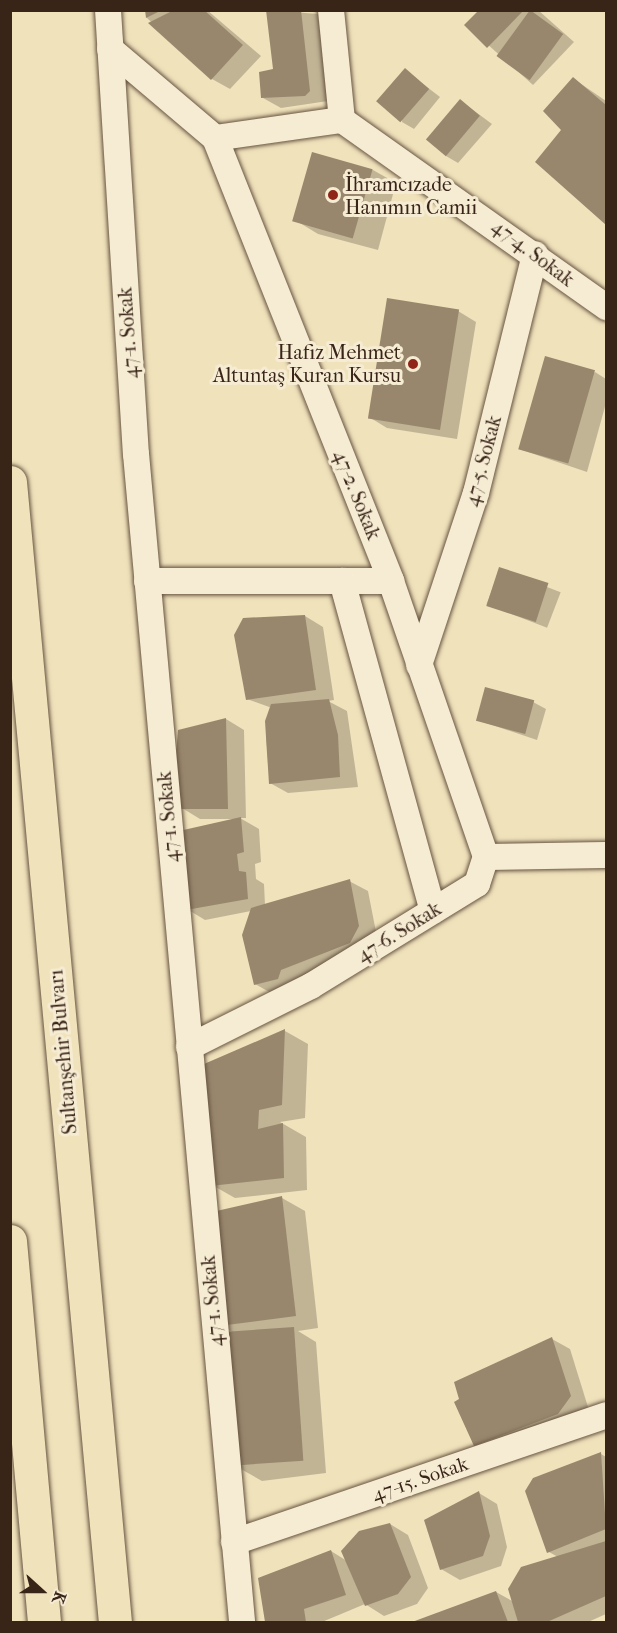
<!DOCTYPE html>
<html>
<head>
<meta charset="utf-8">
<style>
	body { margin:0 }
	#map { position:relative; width:617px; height:1633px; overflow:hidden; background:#f0e2bb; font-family:"IM FELL French Canon",serif }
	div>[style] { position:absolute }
	.shadow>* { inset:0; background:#0003; transform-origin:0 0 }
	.building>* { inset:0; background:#98876d; transform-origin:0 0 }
	.roads { filter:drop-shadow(0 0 2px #675441) drop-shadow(0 0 2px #675441) }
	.street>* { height:26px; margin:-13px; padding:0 13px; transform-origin:13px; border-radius:13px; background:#f5ecd3 }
	.highway>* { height:33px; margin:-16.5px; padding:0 16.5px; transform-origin:16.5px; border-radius:16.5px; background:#f0e2bb }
	.dots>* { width:16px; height:16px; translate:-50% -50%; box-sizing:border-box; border:3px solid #f5ecd3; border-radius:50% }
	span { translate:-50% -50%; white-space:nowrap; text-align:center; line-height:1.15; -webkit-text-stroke:6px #f5ecd3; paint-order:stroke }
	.poi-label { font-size:20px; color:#392418 }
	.left { translate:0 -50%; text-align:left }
	.right { translate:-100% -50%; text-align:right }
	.street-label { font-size:20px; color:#392418 }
	.frame { position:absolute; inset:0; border:12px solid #392418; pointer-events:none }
	.north { position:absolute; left:12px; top:1561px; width:60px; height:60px; -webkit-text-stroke:4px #f5ecd3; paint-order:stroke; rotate:111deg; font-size:16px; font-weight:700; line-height:24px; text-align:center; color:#392418 }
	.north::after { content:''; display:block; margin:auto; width:21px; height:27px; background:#392418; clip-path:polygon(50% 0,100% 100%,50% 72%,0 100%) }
</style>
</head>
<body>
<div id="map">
	<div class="shadow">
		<div style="clip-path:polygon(146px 10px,207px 10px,261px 56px,230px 89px,212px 79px,147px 18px)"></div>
		<div style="clip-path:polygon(268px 10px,318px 14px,328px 101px,281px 108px,263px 98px,274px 70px)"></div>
		<div style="clip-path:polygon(481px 10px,538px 10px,574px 42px,533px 85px,466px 25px)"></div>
		<div style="clip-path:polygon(405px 70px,440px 97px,414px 129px,402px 122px)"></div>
		<div style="clip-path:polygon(574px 79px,606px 101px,606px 223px,537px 161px,563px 130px)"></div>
		<div style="clip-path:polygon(461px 101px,492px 124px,458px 163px,446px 156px)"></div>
		<div style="clip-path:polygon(313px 154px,373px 170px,396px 183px,378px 250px,318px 234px,295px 220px)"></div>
		<div style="clip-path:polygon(458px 311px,476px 322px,457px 439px,387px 428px,369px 417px)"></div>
		<div style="clip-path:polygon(595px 372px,606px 379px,606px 403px,587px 472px,519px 449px)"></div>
		<div style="left:500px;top:569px;width:65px;height:38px;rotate:21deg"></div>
		<div style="clip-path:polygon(305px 616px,323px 627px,334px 700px,328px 701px,347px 711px,358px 787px,288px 793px,270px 783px,266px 736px,272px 708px,247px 699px)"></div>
		<div style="clip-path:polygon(533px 702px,546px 709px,537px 740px,477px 720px)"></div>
		<div style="clip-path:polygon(226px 719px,244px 730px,246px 818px,240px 818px,259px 829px,261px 862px,255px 864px,256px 879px,264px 884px,265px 905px,349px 881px,368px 891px,377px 937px,273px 994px,255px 984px,251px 911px,205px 920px,187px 909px,236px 819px,200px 819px,182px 808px,180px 731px)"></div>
		<div style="clip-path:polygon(285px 1031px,308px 1044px,305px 1118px,280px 1122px,306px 1137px,307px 1190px,235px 1198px,212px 1185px,206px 1065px)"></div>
		<div style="clip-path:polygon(282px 1198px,305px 1211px,318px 1328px,298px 1331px,316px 1342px,326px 1473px,262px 1481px,239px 1468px,240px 1337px,221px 1325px)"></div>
		<div style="clip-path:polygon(552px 1339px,570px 1349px,588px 1407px,576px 1424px,493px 1456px,475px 1445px)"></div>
		<div style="clip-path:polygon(601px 1454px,606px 1457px,606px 1614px,588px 1622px,415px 1622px,496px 1592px,514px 1602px,558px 1557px,549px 1552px)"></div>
		<div style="clip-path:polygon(479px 1493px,497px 1504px,507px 1547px,501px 1566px,460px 1580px,441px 1569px)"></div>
		<div style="clip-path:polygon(390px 1524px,408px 1535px,428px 1588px,417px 1604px,384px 1616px,365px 1604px,322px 1622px,266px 1622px,259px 1579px,331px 1551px,347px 1561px)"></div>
	</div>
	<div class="building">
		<div style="clip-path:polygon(145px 10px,162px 10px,146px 18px)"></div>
		<div style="clip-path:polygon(174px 10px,204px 10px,243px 45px,211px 80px,148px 23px)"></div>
		<div style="clip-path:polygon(266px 10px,301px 10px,310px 91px,305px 96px,261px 98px,259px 72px,273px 69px)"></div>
		<div style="clip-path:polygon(479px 10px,524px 10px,487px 48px,464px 25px)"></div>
		<div style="left:530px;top:10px;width:41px;height:57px;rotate:36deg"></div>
		<div style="left:405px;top:68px;width:32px;height:44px;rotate:41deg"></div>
		<div style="clip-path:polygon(573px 77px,606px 105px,606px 225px,535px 162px,561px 130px,543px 111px)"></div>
		<div style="left:460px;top:99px;width:26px;height:53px;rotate:40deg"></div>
		<div style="left:312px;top:152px;width:63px;height:72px;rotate:16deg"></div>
		<div style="left:387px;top:298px;width:73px;height:122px;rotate:9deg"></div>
		<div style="left:545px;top:356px;width:52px;height:97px;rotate:16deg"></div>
		<div style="left:499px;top:567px;width:52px;height:41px;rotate:18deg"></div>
		<div style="clip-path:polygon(305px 615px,316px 690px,246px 700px,234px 635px,243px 618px)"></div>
		<div style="left:485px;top:687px;width:51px;height:35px;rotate:15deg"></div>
		<div style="clip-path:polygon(329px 699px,338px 735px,340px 777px,269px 784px,265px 721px,271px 704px)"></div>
		<div style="clip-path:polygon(226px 718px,228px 809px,180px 809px,174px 779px,178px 730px)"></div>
		<div style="clip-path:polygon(241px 817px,244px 852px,237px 854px,239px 871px,246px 872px,248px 899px,186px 910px,179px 831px)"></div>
		<div style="clip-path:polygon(350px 879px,359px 926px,350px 943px,281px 970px,278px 979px,254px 985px,242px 935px,251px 908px)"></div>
		<div style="clip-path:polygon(285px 1029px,282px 1105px,259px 1110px,258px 1129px,283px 1123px,284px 1178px,210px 1186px,204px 1064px)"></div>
		<div style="clip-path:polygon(282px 1196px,296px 1316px,219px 1326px,212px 1212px)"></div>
		<div style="left:294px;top:1327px;width:134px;height:71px;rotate:86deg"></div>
		<div style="clip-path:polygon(552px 1337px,571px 1396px,558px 1414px,474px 1446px,454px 1402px,459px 1399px,454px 1382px)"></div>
		<div style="clip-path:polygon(601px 1452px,606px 1529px,547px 1553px,525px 1491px,533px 1478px)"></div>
		<div style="clip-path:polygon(479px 1491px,490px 1536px,483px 1556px,440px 1570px,424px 1520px)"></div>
		<div style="clip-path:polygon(390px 1523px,411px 1577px,398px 1594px,365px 1606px,341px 1551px,359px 1531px)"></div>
		<div style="clip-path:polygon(606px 1541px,606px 1596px,547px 1622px,518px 1622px,508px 1589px,521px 1567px)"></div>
		<div style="clip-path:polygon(331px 1550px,346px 1595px,304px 1609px,306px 1622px,265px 1622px,258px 1578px)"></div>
		<div style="clip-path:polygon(496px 1591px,508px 1622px,412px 1622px)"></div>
	</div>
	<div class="roads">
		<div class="street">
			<div style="left:108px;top:10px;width:445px;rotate:86.4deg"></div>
			<div style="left:136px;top:454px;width:1173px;rotate:84.81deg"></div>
			<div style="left:331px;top:10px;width:111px;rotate:84.3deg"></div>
			<div style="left:342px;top:120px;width:324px;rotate:35.3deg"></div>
			<div style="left:110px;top:49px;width:138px;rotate:40.3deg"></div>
			<div style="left:215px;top:138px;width:128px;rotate:-8.1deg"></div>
			<div style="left:215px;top:138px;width:477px;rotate:68.3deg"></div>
			<div style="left:391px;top:581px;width:292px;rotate:71deg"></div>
			<div style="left:147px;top:581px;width:244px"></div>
			<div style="left:342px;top:581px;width:342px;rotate:74.6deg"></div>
			<div style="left:419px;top:665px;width:181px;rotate:-71.7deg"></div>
			<div style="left:476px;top:493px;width:246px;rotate:-76.1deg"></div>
			<div style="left:189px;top:1047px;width:136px;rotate:-26.6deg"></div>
			<div style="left:311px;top:986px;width:195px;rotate:-31.6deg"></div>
			<div style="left:477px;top:884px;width:28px;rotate:-72deg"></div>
			<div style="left:486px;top:857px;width:120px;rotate:-1deg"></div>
			<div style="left:234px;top:1542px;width:393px;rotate:-18.8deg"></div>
		</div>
		<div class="highway">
			<div style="left:10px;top:482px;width:1145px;rotate:84.74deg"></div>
			<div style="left:10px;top:1241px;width:383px;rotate:84.9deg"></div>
		</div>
	</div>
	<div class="dots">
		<div style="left:333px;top:195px;background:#8f2418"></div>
		<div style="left:413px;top:364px;background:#8f2418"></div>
	</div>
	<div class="poi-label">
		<span class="left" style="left:345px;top:196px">İhramcızade<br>Hanımın Camii</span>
		<span class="right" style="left:401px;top:364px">Hafız Mehmet<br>Altuntaş Kuran Kursu</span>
	</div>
	<div class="street-label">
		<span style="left:533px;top:253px;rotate:37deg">47-4. Sokak</span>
		<span style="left:128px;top:333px;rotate:-94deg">47-1. Sokak</span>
		<span style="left:483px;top:461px;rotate:-75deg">47-5. Sokak</span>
		<span style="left:357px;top:495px;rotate:68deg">47-2. Sokak</span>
		<span style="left:168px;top:817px;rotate:-95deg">47-1. Sokak</span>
		<span style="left:399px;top:932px;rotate:-32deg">47-6. Sokak</span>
		<span style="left:63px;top:1052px;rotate:-95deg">Sultanşehir Bulvarı</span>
		<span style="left:212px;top:1301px;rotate:-95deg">47-1. Sokak</span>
		<span style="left:420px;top:1479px;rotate:-19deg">47-15. Sokak</span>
	</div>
	<div class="frame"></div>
	<div class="north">K</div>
</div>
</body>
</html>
